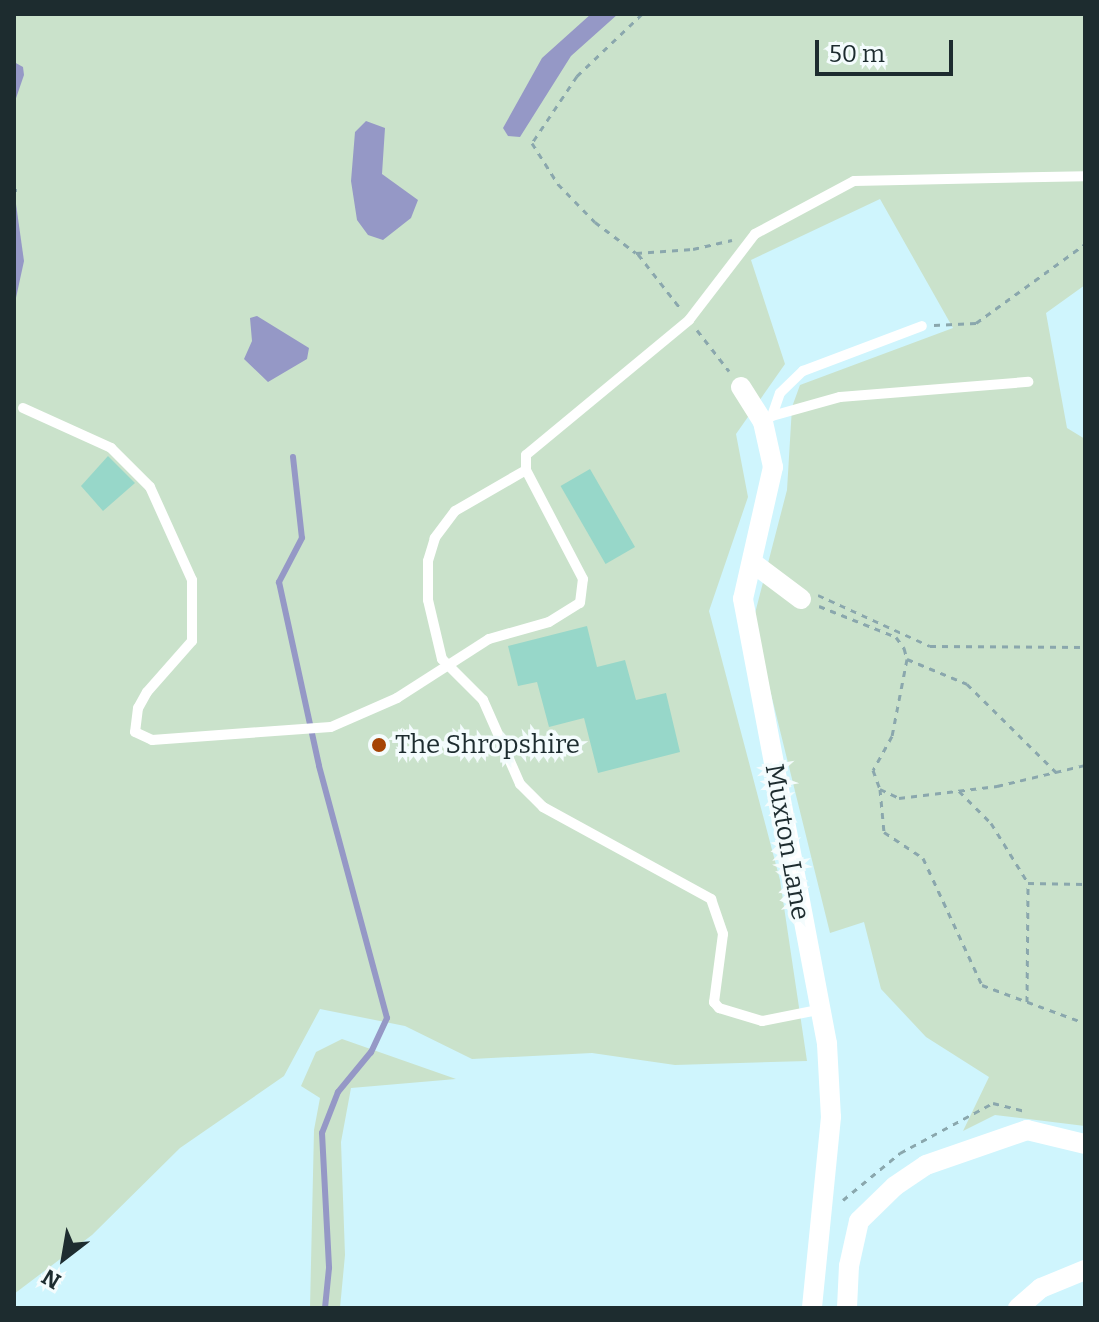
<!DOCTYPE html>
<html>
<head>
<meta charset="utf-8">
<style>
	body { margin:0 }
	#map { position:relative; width:1099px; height:1322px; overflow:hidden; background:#cff5fd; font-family:Bitter,serif }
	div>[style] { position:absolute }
	.green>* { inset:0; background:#cae2cb }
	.water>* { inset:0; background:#9598c6 }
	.stream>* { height:6px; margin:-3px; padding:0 3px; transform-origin:3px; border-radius:3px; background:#9598c6 }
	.building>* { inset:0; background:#97d7c9; transform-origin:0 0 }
	.path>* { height:3px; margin-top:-1.5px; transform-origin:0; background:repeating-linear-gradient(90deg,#8aa7ad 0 6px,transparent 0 12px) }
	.service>* { height:10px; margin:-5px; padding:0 5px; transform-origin:5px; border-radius:5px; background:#fff }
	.minor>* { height:20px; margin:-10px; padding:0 10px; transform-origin:10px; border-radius:10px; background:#fff }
	.dots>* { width:22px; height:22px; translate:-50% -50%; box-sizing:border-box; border:4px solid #f4fcfd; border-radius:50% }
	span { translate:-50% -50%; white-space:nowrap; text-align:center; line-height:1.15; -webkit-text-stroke:7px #f4fcfd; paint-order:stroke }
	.poi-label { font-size:26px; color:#1d2c2f }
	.left { translate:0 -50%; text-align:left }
	.street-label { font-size:26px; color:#1d2c2f }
	.frame { position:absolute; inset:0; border:16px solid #1d2c2f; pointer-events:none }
	.north { position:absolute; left:24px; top:1218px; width:80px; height:80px; -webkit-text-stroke:6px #f4fcfd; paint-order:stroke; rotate:211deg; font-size:22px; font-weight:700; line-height:32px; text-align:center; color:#1d2c2f }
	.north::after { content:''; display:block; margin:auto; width:28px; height:36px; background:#1d2c2f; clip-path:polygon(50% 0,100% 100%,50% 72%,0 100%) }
	.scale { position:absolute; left:815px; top:40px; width:138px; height:36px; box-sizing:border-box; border:4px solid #1d2c2f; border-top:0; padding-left:10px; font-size:24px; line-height:28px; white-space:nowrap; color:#1d2c2f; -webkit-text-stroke:6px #f4fcfd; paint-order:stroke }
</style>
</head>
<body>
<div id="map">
	<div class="green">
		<div style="clip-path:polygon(14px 14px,1085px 14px,1085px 285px,1046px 313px,1067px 428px,1085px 439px,1085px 1126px,995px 1115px,963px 1131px,989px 1077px,926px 1037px,881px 989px,864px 922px,830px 933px,753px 621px,787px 490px,792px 407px,800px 385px,953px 328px,880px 199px,751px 260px,785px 364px,736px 434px,748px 497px,709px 611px,780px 880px,807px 1061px,675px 1065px,592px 1053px,472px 1059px,405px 1026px,320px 1009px,284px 1076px,180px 1148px,92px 1235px,14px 1294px)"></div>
		<div style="clip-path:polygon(342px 1039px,456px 1079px,351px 1088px,341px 1142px,345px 1255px,340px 1308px,310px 1308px,314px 1130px,320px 1098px,301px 1086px,316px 1052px)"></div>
	</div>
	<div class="water">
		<div style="clip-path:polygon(591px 14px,618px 14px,571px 56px,520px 137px,508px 136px,503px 128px,542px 58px)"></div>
		<div style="clip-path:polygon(14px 62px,23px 67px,24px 75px,14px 104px)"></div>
		<div style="clip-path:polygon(366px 121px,385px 128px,382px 174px,418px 200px,411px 218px,383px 240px,368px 235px,357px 220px,351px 181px,355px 132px)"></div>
		<div style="clip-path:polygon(14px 190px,24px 261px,14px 307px)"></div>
		<div style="clip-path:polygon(257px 316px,309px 348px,307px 359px,268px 382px,244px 359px,252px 341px,250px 318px)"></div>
	</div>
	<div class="stream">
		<div style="left:293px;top:457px;width:81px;rotate:83.7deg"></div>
		<div style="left:302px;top:538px;width:50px;rotate:117.6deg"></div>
		<div style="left:279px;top:582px;width:188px;rotate:77.7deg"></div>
		<div style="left:319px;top:766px;width:261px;rotate:74.9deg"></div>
		<div style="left:387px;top:1018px;width:38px;rotate:115deg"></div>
		<div style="left:371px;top:1052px;width:52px;rotate:129.5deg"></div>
		<div style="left:338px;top:1092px;width:44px;rotate:111.3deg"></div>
		<div style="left:322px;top:1133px;width:135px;rotate:87deg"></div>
		<div style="left:329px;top:1268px;width:40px;rotate:95.7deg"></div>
	</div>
	<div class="building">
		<div style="clip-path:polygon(108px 456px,135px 483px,103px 511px,81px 486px)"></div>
		<div style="left:590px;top:469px;width:90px;height:34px;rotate:60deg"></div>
		<div style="clip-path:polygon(587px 626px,597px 667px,625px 660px,636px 700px,666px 693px,680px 752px,598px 773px,584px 718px,549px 727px,537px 682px,518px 686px,508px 646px)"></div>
	</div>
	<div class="path">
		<div style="left:642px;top:14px;width:90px;rotate:136.4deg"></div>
		<div style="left:577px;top:76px;width:81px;rotate:123.9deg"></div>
		<div style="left:532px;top:143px;width:49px;rotate:57.6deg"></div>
		<div style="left:558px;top:184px;width:53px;rotate:45.8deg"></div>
		<div style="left:595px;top:222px;width:51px;rotate:37.1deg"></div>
		<div style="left:636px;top:253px;width:57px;rotate:-4deg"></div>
		<div style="left:693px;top:249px;width:40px;rotate:-13deg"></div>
		<div style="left:14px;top:190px;width:3px"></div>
		<div style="left:638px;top:254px;width:68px;rotate:52.1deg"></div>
		<div style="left:934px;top:325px;width:42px;rotate:-2.7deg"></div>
		<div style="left:976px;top:323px;width:135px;rotate:-35.9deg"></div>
		<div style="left:697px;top:330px;width:52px;rotate:52deg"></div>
		<div style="left:818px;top:595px;width:123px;rotate:24.5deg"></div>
		<div style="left:930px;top:646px;width:155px;rotate:0.4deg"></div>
		<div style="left:819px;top:606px;width:83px;rotate:21.9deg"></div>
		<div style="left:896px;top:637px;width:14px;rotate:54deg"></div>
		<div style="left:904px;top:648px;width:11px;rotate:75deg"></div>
		<div style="left:907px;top:659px;width:78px;rotate:101deg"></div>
		<div style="left:892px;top:736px;width:39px;rotate:119deg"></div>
		<div style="left:873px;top:770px;width:20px;rotate:70deg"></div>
		<div style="left:880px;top:789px;width:21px;rotate:25deg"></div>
		<div style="left:899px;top:798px;width:99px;rotate:-7deg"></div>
		<div style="left:997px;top:786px;width:90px;rotate:-13.4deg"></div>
		<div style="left:907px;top:659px;width:65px;rotate:22.6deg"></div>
		<div style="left:967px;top:684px;width:127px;rotate:44.7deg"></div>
		<div style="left:880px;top:789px;width:43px;rotate:84.7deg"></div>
		<div style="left:884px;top:832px;width:47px;rotate:33.7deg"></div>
		<div style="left:923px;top:858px;width:140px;rotate:65.1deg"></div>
		<div style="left:982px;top:985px;width:110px;rotate:20.3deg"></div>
		<div style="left:959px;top:791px;width:45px;rotate:45deg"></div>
		<div style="left:991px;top:823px;width:70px;rotate:58.3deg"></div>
		<div style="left:1027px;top:1002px;width:119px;rotate:-89.5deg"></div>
		<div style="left:1028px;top:883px;width:57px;rotate:1deg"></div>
		<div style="left:843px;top:1200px;width:74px;rotate:-39.5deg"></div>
		<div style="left:900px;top:1153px;width:106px;rotate:-28.3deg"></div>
		<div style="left:993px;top:1103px;width:33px;rotate:14deg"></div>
	</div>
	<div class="service">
		<div style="left:23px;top:408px;width:97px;rotate:24.4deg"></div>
		<div style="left:111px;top:448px;width:55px;rotate:45deg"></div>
		<div style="left:150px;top:487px;width:102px;rotate:65.7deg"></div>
		<div style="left:192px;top:580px;width:61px;rotate:90deg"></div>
		<div style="left:192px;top:641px;width:68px;rotate:131.4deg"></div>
		<div style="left:147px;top:692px;width:18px;rotate:119deg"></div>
		<div style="left:138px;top:708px;width:24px;rotate:97deg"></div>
		<div style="left:135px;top:732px;width:19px;rotate:25deg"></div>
		<div style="left:152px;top:740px;width:179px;rotate:-4.2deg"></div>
		<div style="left:331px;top:727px;width:72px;rotate:-23.7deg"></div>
		<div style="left:397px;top:698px;width:109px;rotate:-32.7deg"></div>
		<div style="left:489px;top:639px;width:62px;rotate:-15.8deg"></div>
		<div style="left:549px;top:622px;width:36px;rotate:-32deg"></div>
		<div style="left:580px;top:603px;width:24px;rotate:-83deg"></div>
		<div style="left:583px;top:579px;width:123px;rotate:-117.6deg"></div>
		<div style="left:526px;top:470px;width:15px;rotate:-90deg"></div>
		<div style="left:526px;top:455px;width:212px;rotate:-39.6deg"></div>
		<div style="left:689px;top:320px;width:108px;rotate:-52.5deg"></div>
		<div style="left:755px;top:234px;width:112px;rotate:-28.2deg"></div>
		<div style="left:854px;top:181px;width:231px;rotate:-1.2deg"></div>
		<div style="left:772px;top:416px;width:71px;rotate:-15.6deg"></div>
		<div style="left:840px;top:397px;width:189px;rotate:-4.6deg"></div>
		<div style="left:772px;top:416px;width:24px;rotate:-71deg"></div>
		<div style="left:780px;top:393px;width:32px;rotate:-44deg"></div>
		<div style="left:803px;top:371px;width:127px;rotate:-20.7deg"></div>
		<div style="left:526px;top:470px;width:82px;rotate:150deg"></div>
		<div style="left:455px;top:511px;width:34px;rotate:127deg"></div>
		<div style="left:435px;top:538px;width:24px;rotate:107deg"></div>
		<div style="left:428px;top:561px;width:39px;rotate:90deg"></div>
		<div style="left:428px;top:600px;width:61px;rotate:76.7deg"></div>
		<div style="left:442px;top:659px;width:58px;rotate:45deg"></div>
		<div style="left:483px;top:700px;width:92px;rotate:66.2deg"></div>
		<div style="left:520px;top:784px;width:33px;rotate:45deg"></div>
		<div style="left:543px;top:807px;width:192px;rotate:28.7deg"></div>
		<div style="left:711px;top:899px;width:37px;rotate:71deg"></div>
		<div style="left:723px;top:934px;width:69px;rotate:97.5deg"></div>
		<div style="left:714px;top:1002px;width:8px;rotate:50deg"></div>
		<div style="left:719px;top:1008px;width:45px;rotate:16.8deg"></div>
		<div style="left:762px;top:1021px;width:57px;rotate:-11.1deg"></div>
	</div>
	<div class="minor">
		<div style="left:741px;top:387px;width:41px;rotate:57.8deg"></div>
		<div style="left:763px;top:422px;width:46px;rotate:77.5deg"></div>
		<div style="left:773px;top:467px;width:135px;rotate:102.8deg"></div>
		<div style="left:743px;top:599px;width:453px;rotate:79.3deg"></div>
		<div style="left:827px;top:1044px;width:73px;rotate:86.9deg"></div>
		<div style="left:831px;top:1117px;width:192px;rotate:95.7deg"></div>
		<div style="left:753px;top:563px;width:60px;rotate:36.9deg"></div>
		<div style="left:847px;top:1308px;width:42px;rotate:-87.3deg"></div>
		<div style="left:849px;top:1266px;width:46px;rotate:-77.5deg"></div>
		<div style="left:859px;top:1221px;width:50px;rotate:-44.2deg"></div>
		<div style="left:895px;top:1186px;width:37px;rotate:-34deg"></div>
		<div style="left:926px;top:1165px;width:107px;rotate:-19.1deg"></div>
		<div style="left:1027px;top:1130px;width:60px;rotate:13.6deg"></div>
		<div style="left:1018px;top:1308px;width:30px;rotate:-41deg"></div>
		<div style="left:1041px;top:1288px;width:48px;rotate:-22.2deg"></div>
	</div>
	<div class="dots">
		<div style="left:379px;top:745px;background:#a64405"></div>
	</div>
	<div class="poi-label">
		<span class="left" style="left:395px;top:745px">The Shropshire</span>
	</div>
	<div class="street-label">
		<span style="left:787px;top:842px;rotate:80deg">Muxton Lane</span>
	</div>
	<div class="frame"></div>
	<div class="north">N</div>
	<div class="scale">50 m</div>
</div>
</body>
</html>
